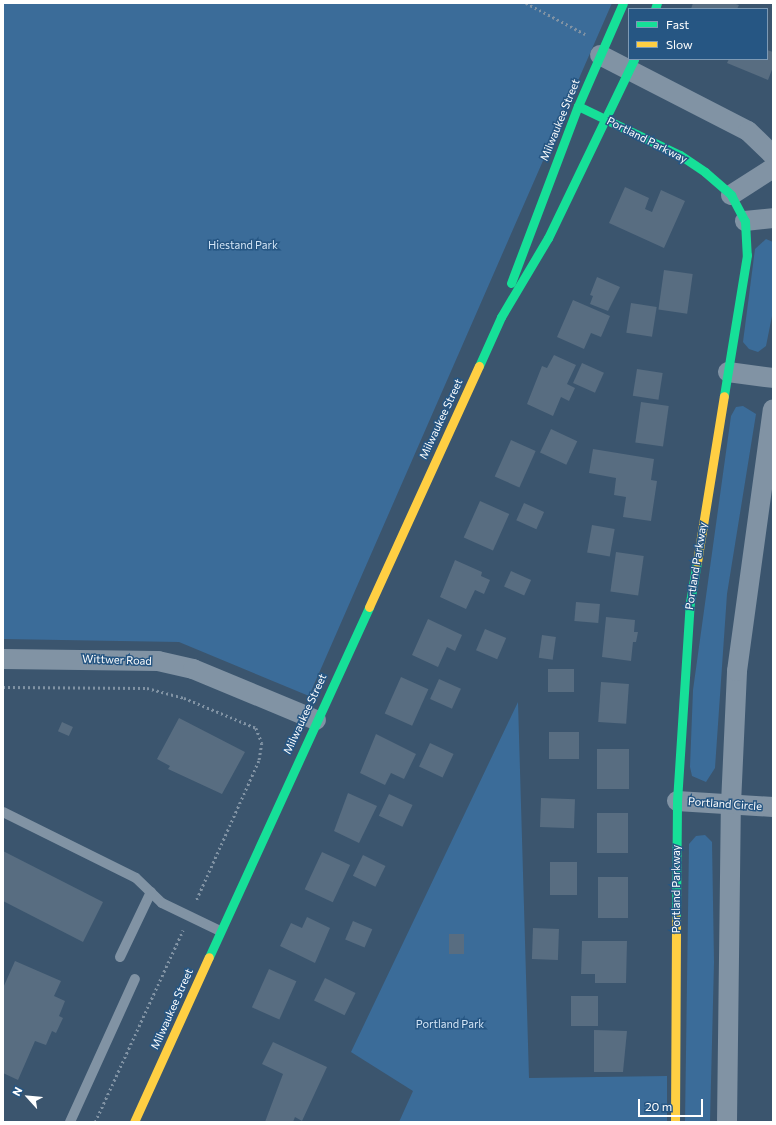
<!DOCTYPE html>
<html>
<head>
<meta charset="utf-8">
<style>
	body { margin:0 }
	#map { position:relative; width:776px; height:1125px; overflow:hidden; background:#3b556e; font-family:Commissioner,sans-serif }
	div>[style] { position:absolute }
	.green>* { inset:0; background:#3b6c99 }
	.building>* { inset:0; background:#586d81; transform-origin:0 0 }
	.path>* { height:2.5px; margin-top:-1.25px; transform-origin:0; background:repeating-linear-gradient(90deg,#8193a4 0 2px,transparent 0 5px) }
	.lane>* { height:10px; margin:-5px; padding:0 5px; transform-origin:5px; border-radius:5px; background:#8193a4 }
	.street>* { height:20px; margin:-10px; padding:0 10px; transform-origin:10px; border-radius:10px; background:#8193a4 }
	.fast>* { height:9px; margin:-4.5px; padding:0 4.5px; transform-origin:4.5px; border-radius:4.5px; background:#16e098 }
	.slow>* { height:9px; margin:-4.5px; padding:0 4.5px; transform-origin:4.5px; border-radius:4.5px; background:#ffcf43 }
	span { translate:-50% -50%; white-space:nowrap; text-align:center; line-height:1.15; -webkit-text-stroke:3px #265683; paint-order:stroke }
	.street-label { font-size:11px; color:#fff }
	.park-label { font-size:11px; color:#d3e5f6 }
	.frame { position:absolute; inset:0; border:4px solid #fff; pointer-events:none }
	.legend { position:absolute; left:628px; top:8px; width:140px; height:52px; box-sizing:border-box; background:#265683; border:1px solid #7d9ab5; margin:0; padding:5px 7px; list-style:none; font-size:12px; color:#fff }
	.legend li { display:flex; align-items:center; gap:8px; height:20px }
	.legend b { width:20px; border:1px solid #7d9ab5 }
	.north { position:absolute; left:8px; top:1077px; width:40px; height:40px; -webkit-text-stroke:3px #265683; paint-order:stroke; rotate:297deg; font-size:11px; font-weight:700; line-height:16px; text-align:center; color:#fff }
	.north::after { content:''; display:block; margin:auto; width:14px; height:18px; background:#fff; clip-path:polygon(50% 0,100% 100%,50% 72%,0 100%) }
	.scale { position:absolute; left:638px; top:1099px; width:65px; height:18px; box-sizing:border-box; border:2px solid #fff; border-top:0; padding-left:5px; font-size:12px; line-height:14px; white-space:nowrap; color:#fff; -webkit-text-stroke:3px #265683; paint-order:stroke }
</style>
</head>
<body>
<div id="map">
	<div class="green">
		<div style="clip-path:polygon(3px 3px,612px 3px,309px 696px,179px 642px,3px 639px)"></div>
		<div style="clip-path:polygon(766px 239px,773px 242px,773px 311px,766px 346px,758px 352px,749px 349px,743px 342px,755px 249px)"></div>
		<div style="clip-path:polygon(743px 406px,756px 414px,727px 594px,715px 768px,706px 782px,692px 776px,690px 767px,693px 690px,731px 416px,736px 407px)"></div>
		<div style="clip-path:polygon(518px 702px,529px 1078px,667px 1076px,667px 1122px,399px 1122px,413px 1091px,351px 1052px)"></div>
		<div style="clip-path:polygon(705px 835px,712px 842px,714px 962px,710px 1122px,685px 1122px,689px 844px,696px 836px)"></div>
	</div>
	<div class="building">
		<div style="clip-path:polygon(693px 3px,733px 3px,739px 5px,737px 9px,691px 9px)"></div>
		<div style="clip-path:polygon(767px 50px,773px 52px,773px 67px,768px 80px,727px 63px,729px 59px,767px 59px)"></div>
		<div style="clip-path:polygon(625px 187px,649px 198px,645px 209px,652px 212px,661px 190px,685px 201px,664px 248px,609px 223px)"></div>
		<div style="left:664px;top:270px;width:29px;height:40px;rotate:8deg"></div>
		<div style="clip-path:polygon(597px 277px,620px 287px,608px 311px,590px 304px,593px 296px,590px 295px)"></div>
		<div style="clip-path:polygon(573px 300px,610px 316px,601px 337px,591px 333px,584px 349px,557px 337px)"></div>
		<div style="left:631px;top:303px;width:26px;height:30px;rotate:9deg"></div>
		<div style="clip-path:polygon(554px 355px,576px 365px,567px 384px,575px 388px,569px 401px,561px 397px,553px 416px,527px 404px,542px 366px,547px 368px)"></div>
		<div style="left:582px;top:363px;width:24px;height:22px;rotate:24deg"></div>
		<div style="left:637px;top:369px;width:26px;height:27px;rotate:9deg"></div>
		<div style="left:641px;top:402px;width:28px;height:41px;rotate:8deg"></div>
		<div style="left:551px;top:429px;width:29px;height:26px;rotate:25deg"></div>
		<div style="left:511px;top:440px;width:27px;height:40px;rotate:24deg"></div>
		<div style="clip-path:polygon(593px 449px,654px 459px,651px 480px,657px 481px,651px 521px,623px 517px,626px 497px,614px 495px,616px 478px,589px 473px)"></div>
		<div style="left:480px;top:501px;width:32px;height:40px;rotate:24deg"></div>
		<div style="left:524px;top:503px;width:22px;height:19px;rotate:24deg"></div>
		<div style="left:592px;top:525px;width:23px;height:28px;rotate:10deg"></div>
		<div style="left:616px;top:552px;width:28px;height:40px;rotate:8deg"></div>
		<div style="clip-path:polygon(455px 560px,482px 572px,481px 576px,490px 580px,484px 594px,475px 590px,466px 609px,440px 597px)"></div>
		<div style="left:511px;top:571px;width:22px;height:17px;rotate:24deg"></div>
		<div style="left:576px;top:602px;width:24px;height:19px;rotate:5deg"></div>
		<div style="clip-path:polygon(606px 617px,635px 620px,634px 632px,638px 632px,636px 642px,633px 642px,631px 661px,602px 657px)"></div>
		<div style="clip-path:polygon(428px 619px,462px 635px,455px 651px,447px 647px,438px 667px,412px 655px)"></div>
		<div style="left:485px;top:629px;width:23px;height:23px;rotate:23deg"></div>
		<div style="left:542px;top:635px;width:14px;height:23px;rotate:8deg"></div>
		<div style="left:548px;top:669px;width:26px;height:23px"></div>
		<div style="left:401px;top:677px;width:30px;height:40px;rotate:24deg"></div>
		<div style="left:439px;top:679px;width:24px;height:22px;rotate:24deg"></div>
		<div style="left:601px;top:682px;width:28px;height:40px;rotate:4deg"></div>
		<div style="clip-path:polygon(179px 718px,245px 752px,222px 794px,168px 769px,170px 766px,157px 759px)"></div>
		<div style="left:62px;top:722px;width:12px;height:10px;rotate:24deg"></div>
		<div style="left:549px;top:732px;width:30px;height:27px"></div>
		<div style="clip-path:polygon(376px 734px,416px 754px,404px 779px,391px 773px,385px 785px,360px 773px)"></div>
		<div style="left:430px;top:743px;width:26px;height:26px;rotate:25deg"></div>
		<div style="left:597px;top:749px;width:32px;height:40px"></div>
		<div style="clip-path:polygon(348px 793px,377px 806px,359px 843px,334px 831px)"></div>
		<div style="left:389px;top:794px;width:26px;height:24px;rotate:25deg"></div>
		<div style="left:541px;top:798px;width:34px;height:29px;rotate:2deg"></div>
		<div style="left:597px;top:813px;width:31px;height:40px"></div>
		<div style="clip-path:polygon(3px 851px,103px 902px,83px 942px,3px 901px)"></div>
		<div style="left:322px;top:852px;width:31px;height:41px;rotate:25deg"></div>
		<div style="left:363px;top:855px;width:25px;height:23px;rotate:26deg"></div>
		<div style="left:550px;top:862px;width:27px;height:33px"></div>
		<div style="left:598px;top:877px;width:30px;height:41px"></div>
		<div style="clip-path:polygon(307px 917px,330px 928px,315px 963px,280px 946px,291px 923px,302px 928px)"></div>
		<div style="left:353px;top:921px;width:21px;height:20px;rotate:23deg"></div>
		<div style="left:533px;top:928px;width:26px;height:31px;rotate:2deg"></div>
		<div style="left:449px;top:934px;width:15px;height:20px"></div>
		<div style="clip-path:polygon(582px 941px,627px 941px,626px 983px,595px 983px,595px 974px,581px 974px)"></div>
		<div style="clip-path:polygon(15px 961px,61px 981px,54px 996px,65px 1001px,59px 1016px,63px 1018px,56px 1033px,52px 1031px,46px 1045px,35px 1041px,18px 1080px,3px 1073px,3px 988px)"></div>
		<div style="left:269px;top:969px;width:30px;height:42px;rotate:24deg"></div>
		<div style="left:325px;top:978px;width:34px;height:25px;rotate:26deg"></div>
		<div style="left:571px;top:996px;width:27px;height:30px"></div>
		<div style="clip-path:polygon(594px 1030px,627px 1031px,623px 1072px,594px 1072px)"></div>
		<div style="clip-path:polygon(273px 1042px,327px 1067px,302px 1121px,295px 1117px,293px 1122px,265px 1122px,283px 1074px,262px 1064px)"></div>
	</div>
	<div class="path">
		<div style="left:526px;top:3px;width:67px;rotate:27.7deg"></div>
		<div style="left:3px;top:687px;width:144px;rotate:0.4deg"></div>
		<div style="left:147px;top:688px;width:38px;rotate:15deg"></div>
		<div style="left:184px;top:698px;width:78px;rotate:22.6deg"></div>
		<div style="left:256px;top:728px;width:16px;rotate:68deg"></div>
		<div style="left:262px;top:743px;width:18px;rotate:99deg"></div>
		<div style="left:259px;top:761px;width:154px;rotate:114.1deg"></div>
		<div style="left:95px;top:1122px;width:211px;rotate:-65.4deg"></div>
	</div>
	<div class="lane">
		<div style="left:3px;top:812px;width:148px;rotate:26.4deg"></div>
		<div style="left:136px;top:878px;width:36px;rotate:44deg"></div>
		<div style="left:162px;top:903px;width:64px;rotate:25.8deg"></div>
		<div style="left:120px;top:957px;width:72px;rotate:-64.5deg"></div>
		<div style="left:70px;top:1122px;width:157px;rotate:-65.6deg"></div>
	</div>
	<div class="street">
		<div style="left:600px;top:55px;width:166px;rotate:27.2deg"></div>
		<div style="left:748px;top:131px;width:35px;rotate:44deg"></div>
		<div style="left:731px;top:195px;width:50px;rotate:-32.7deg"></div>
		<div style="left:745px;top:221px;width:28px;rotate:-6deg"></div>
		<div style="left:728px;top:372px;width:45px;rotate:7.6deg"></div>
		<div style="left:3px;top:659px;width:155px;rotate:0.7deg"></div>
		<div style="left:158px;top:661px;width:36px;rotate:13deg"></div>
		<div style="left:193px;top:669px;width:133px;rotate:22.5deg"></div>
		<div style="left:677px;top:801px;width:96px;rotate:3.6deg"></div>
		<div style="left:727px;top:1122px;width:318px;rotate:-89.3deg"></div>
		<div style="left:731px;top:804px;width:133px;rotate:-87.4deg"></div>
		<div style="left:737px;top:671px;width:264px;rotate:-82.2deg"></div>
	</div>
	<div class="fast">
		<div style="left:655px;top:9px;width:6px;rotate:-72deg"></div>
		<div style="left:578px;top:106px;width:113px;rotate:25.7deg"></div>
		<div style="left:680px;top:155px;width:30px;rotate:34deg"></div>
		<div style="left:705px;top:172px;width:35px;rotate:41deg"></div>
		<div style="left:731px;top:195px;width:30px;rotate:62deg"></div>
		<div style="left:745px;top:221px;width:34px;rotate:87deg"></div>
		<div style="left:747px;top:255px;width:143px;rotate:99.3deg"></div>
		<div style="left:511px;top:283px;width:189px;rotate:-69.3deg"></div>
		<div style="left:578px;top:106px;width:112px;rotate:-66.4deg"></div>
		<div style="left:479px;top:366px;width:54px;rotate:-65.8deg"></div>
		<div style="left:501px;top:317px;width:92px;rotate:-59.3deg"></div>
		<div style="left:548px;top:238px;width:199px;rotate:-64.3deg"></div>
		<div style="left:676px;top:918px;width:117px;rotate:-89.5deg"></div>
		<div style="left:677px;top:801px;width:199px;rotate:-86.3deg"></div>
		<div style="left:690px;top:602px;width:41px;rotate:-80.1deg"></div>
		<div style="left:209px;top:957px;width:385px;rotate:-65.4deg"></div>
	</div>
	<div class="slow">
		<div style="left:697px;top:562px;width:168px;rotate:-80.8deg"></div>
		<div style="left:369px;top:607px;width:265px;rotate:-65.5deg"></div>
		<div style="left:134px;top:1122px;width:181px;rotate:-65.6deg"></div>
		<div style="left:675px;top:1122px;width:204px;rotate:-89.7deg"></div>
	</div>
	<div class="street-label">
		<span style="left:560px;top:120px;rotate:-68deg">Milwaukee Street</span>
		<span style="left:647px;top:140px;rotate:27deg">Portland Parkway</span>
		<span style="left:441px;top:419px;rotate:-65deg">Milwaukee Street</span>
		<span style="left:696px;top:566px;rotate:-81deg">Portland Parkway</span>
		<span style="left:117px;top:660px;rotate:2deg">Wittwer Road</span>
		<span style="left:305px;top:714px;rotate:-65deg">Milwaukee Street</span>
		<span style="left:725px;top:804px;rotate:4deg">Portland Circle</span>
		<span style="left:676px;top:889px;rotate:-90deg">Portland Parkway</span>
		<span style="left:172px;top:1009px;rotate:-66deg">Milwaukee Street</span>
	</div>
	<div class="park-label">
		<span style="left:243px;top:245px">Hiestand Park</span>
		<span style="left:450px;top:1024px">Portland Park</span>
	</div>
	<div class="frame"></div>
	<ul class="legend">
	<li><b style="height:5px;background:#16e098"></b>Fast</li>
	<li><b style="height:5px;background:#ffcf43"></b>Slow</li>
	</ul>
	<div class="north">N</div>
	<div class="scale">20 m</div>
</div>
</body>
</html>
